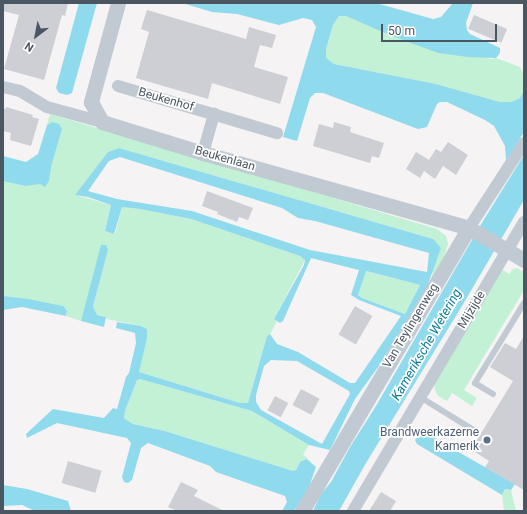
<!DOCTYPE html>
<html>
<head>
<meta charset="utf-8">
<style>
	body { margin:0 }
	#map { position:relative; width:527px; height:514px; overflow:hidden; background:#f5f3f3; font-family:Roboto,sans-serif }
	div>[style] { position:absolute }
	.green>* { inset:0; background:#c3f1d5 }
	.water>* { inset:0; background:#90daee }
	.building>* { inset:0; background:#cdcfd5; transform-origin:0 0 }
	.service>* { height:6px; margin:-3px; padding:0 3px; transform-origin:3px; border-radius:3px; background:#c1cad2 }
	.minor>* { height:12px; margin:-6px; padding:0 6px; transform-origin:6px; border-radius:6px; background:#c1cad2 }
	.tertiary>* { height:15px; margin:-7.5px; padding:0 7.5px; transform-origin:7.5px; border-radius:7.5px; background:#c1cad2 }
	.dots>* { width:11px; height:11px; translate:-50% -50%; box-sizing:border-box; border:2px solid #fff; border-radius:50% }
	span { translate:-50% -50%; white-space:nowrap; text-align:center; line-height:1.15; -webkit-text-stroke:3.5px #fff; paint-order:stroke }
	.street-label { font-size:12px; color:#4a5661 }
	.service-label { font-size:12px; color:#4e5e75 }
	.right { translate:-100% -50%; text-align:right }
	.water-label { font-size:13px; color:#0c7c9b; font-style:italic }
	.frame { position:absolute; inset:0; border:4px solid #4a5661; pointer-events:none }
	.north { position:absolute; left:16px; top:16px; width:40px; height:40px; -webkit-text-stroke:3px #fff; paint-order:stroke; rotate:212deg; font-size:11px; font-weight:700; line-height:16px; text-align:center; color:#4a5661 }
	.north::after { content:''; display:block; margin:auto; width:14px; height:18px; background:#4a5661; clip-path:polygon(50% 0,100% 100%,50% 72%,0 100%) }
	.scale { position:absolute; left:381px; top:24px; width:116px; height:18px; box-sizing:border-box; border:2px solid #4a5661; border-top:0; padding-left:5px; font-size:12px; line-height:14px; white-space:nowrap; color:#4a5661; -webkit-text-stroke:3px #fff; paint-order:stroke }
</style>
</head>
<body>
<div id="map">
	<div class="green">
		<div style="clip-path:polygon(339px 16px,346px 16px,491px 59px,496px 58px,520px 67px,524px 75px,524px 90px,520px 98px,511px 102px,500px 102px,436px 84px,334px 64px,326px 59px,326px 49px,333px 25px)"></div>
		<div style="clip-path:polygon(50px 114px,437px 229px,446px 236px,448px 244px,440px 270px,432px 285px,433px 239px,119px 148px,108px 152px,76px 195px,111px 205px,105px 231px,115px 234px,122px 207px,140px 209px,191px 219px,300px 256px,305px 260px,274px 319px,277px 321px,270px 334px,267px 336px,248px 403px,240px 403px,139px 372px,147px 329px,141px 326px,107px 319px,106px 317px,97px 315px,93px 308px,108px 250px,81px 321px,66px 316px,67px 311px,3px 296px,3px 181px,25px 186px,49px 181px,52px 163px,52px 122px,47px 125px)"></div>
		<div style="clip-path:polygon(517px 268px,524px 272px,524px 290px,464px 390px,477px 398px,472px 406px,452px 393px,447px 401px,438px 396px,435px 390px,434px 384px,502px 269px,509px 274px,513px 269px)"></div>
		<div style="clip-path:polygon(365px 271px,420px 285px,405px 314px,362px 298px,358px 295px)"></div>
		<div style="clip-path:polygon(140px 379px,252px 411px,309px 445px,303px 454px,316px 467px,305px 459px,300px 462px,296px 470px,293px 471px,165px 431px,133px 424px,124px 418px,125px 411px,137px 380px)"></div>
		<div style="clip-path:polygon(505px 489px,511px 490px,516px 511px,504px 511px,502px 495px)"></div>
	</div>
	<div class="water">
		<div style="clip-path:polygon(79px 3px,97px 3px,72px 93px,67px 95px,59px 93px,56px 88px)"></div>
		<div style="clip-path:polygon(182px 3px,376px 3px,433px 19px,441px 17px,453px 3px,473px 3px,466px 23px,467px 30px,470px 34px,500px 48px,500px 53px,496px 58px,468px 57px,438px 53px,392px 36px,346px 16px,339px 16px,333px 25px,326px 49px,326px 58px,334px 64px,436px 84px,500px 102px,511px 102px,520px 98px,524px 90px,524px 132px,506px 161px,505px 146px,494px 126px,485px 120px,447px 102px,440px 102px,437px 104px,427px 127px,418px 129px,323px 93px,315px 93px,310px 98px,297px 141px,283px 137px,316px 27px,312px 20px,303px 18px,279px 25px,237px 14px,212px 12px)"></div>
		<div style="clip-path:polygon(52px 122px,59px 124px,62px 129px,52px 163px,49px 181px,45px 187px,40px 184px,25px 186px,3px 181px,3px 156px,26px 162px,38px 154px,47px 125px)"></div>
		<div style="clip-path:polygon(evenodd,119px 148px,433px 239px,441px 248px,427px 287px,381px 363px,355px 399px,330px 450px,309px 445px,252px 411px,140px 379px,137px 380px,125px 411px,124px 418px,133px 424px,165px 431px,293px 471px,296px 470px,300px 462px,306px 459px,316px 467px,309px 487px,294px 511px,282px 511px,287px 502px,285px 496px,216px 472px,210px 466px,148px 443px,141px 448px,132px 480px,128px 483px,124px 482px,122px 477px,131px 443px,127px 438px,57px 423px,27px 438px,26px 434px,53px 409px,104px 418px,113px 408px,117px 409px,126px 377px,129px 373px,136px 343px,135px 333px,116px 328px,117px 322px,141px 326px,147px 329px,147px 338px,139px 372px,240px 403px,248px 403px,267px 336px,270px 334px,277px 344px,298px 352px,350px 383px,355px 383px,401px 316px,359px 300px,351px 295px,359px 270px,311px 258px,283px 321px,280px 323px,274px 319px,304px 265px,305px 260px,300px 256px,191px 219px,140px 209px,122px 207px,114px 234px,105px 231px,111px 205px,88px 197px,75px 195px,108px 152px,119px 148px,120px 157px,282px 208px,298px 218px,315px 221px,429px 253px,427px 272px,310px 250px,192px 211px,117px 199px,88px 191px,109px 161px,120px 157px,119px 148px,366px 271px,420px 285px,405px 314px,362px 298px,358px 295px,366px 271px,119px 148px,271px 360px,297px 361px,349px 391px,350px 394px,322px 444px,261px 410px,256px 402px,256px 395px,264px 366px,271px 360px)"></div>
		<div style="clip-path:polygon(524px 155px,524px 200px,462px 306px,366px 463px,339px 511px,313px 511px,321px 494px,331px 482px,350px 447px,376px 406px,483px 221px)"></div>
		<div style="clip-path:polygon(101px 245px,106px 245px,108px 250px,93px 307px,97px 315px,106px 317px,104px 327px,81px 321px)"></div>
		<div style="clip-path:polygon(3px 296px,28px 299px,63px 306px,67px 311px,66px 316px,22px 307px,3px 310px)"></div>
		<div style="clip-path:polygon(425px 430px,429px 430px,427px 433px,439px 441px,515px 484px,511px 490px,505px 489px,502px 495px,417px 444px,415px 440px,422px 431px)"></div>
		<div style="clip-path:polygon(3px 485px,27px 489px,68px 501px,71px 511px,35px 511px,22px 505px,3px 506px)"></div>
	</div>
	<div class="building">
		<div style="clip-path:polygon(3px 3px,68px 3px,65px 16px,62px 15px,44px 80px,4px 69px,19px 15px,3px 11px)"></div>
		<div style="clip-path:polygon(147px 10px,246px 39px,249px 27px,276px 35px,272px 48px,260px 45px,254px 67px,288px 77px,280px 104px,212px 83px,208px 99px,136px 78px,149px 32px,141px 29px)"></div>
		<div style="left:474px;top:15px;width:36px;height:15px;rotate:23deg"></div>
		<div style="clip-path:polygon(6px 107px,33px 115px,32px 117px,39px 119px,31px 146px,10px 140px,11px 133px,3px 131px,3px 109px,5px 109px)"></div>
		<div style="clip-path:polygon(334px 122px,351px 127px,350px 132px,384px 143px,379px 158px,372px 156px,370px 163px,313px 146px,319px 124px,333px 128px)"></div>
		<div style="clip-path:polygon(448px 142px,468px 155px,456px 175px,443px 166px,435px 179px,424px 171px,420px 178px,406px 169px,416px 152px,429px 160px,436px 149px,441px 152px)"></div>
		<div style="clip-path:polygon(207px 191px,253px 208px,248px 220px,239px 217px,237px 222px,217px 214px,218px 212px,202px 206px)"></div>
		<div style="left:355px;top:306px;width:20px;height:33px;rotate:30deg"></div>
		<div style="clip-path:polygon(524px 336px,524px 490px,485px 467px,489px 461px,475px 452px,479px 445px,475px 443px,513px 381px,490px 367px,505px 343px,516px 349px)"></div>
		<div style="left:301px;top:389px;width:21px;height:18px;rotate:28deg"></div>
		<div style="left:275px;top:396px;width:15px;height:16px;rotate:28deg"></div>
		<div style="left:68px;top:461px;width:35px;height:23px;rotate:16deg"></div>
		<div style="clip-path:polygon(181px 482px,198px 490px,194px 496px,224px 511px,177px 511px,168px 507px)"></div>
		<div style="clip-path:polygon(381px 492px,396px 501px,390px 511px,369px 511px)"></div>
	</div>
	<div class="service">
		<div style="left:493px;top:394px;width:21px;rotate:-149deg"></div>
		<div style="left:475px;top:383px;width:94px;rotate:-58.5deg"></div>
		<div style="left:420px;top:397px;width:65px;rotate:31.7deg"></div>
	</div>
	<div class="minor">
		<div style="left:118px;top:86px;width:166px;rotate:16.5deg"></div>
		<div style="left:3px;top:87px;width:17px;rotate:13deg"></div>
		<div style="left:20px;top:91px;width:31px;rotate:31deg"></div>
		<div style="left:47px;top:107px;width:57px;rotate:15.3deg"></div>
		<div style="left:203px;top:153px;width:41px;rotate:-74.2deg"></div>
		<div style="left:469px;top:228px;width:101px;rotate:-57.1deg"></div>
		<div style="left:353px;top:511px;width:336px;rotate:-59.4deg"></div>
	</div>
	<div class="tertiary">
		<div style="left:118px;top:3px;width:103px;rotate:105.3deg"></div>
		<div style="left:91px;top:102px;width:23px;rotate:61deg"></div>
		<div style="left:102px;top:122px;width:106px;rotate:17.1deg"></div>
		<div style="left:203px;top:153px;width:276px;rotate:15.7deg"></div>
		<div style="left:469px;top:228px;width:64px;rotate:30.2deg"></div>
		<div style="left:302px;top:511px;width:329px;rotate:-59.5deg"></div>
	</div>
	<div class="dots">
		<div style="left:487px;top:440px;background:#5c6f8a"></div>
	</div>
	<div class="street-label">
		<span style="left:166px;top:100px;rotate:16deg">Beukenhof</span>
		<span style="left:225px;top:159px;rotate:16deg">Beukenlaan</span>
		<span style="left:472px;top:310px;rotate:-59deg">Mijzijde</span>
		<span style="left:411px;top:326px;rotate:-59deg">Van Teylingenweg</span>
	</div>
	<div class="service-label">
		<span class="right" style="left:479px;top:440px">Brandweerkazerne<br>Kamerik</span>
	</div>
	<div class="water-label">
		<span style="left:427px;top:345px;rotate:-60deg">Kameriksche Wetering</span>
	</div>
	<div class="frame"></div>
	<div class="north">N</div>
	<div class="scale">50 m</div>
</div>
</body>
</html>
